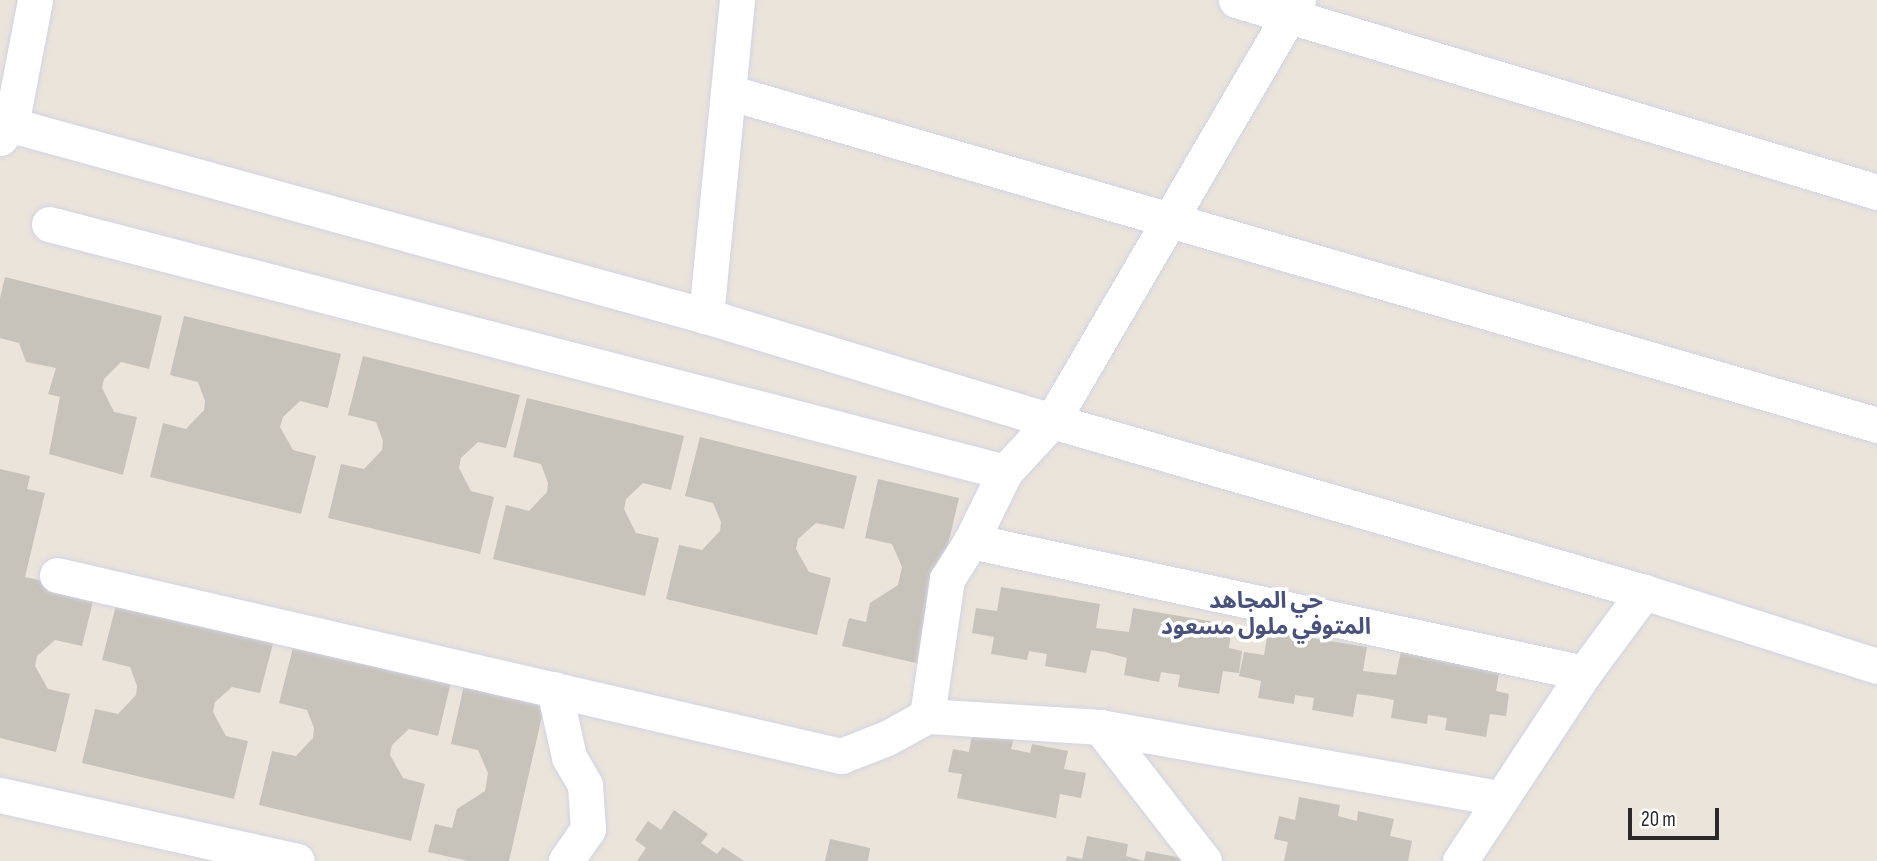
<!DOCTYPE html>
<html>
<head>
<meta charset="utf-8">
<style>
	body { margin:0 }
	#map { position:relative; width:1877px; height:861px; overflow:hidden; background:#ebe4db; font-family:"Sofia Sans Condensed","Noto Sans Arabic",sans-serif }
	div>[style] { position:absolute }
	.building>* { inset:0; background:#c7c2ba }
	.roads { filter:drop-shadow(0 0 2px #d0d4e2) drop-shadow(0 0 2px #d0d4e2) }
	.minor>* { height:35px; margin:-17.5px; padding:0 17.5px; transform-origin:17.5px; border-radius:17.5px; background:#fff }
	span { translate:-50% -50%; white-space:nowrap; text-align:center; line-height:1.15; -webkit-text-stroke:7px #fff; paint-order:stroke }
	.neighbourhood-label { font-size:23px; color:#4a5279; font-weight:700 }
	.scale { position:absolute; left:1628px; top:808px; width:91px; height:32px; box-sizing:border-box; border:4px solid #292929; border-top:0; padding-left:9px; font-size:21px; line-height:24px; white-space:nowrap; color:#292929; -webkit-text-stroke:5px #fff; paint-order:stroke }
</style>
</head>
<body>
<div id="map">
	<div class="building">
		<div style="clip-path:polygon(5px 277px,162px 316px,149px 369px,121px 362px,104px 379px,102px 388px,114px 412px,137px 417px,123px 475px,49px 454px,60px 397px,48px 394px,56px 368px,26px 362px,19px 343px,0 338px,0 298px)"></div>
		<div style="clip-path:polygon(184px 316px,341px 354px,328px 408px,300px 401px,283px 417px,280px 427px,293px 450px,316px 456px,301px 514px,150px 477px,163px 423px,186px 429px,204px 410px,205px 401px,198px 382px,170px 375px)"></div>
		<div style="clip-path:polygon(363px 356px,520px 395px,506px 448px,478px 442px,461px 458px,459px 468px,471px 491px,494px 497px,480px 554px,328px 518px,341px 464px,364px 469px,382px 450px,383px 441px,376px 422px,348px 415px)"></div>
		<div style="clip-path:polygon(527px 398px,684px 436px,671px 490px,643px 483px,626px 499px,624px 509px,636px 533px,659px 538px,645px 596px,493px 559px,506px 505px,529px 511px,547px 492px,548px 483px,541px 464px,513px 457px)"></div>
		<div style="clip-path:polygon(700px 437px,857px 476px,844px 529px,816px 523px,798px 539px,796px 549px,809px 572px,831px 578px,817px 635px,666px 599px,679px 545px,702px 550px,720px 531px,721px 522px,713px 503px,685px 496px)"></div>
		<div style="clip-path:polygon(0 469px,30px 476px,27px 489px,45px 493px,25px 577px,95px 593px,82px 646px,55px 640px,37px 656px,35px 666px,48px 689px,70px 694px,56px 752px,0 738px)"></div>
		<div style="clip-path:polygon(878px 479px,959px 498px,920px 664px,842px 646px,849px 618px,866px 622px,870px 603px,898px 585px,902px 567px,892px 544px,865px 538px)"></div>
		<div style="clip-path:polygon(1001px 587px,1100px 604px,1096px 628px,1129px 632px,1133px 608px,1232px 625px,1229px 648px,1242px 651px,1239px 673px,1223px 671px,1219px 694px,1178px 687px,1180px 675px,1161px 672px,1159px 682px,1124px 675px,1127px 658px,1105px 652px,1091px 650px,1086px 673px,1045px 666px,1047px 654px,1029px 651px,1027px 660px,991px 654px,994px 637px,972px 633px,976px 608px,997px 611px)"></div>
		<div style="clip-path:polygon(117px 601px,274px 640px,260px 693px,232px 687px,215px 702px,213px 712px,226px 736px,248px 741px,234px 799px,82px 763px,95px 709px,118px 714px,136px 695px,137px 686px,130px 667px,102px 660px)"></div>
		<div style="clip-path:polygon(1268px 631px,1367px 647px,1363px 671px,1396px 675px,1401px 651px,1500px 668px,1496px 691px,1509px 694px,1506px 716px,1490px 714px,1486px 737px,1445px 730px,1447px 718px,1428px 715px,1427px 724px,1391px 718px,1394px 700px,1372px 696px,1357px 694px,1353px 717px,1312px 710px,1314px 698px,1295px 695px,1294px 704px,1258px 698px,1261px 681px,1239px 676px,1244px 652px,1264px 655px)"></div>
		<div style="clip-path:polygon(294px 644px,451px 682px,438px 736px,409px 729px,392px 745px,390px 755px,403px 778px,425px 784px,411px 841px,259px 805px,272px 751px,296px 756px,313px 738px,314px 728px,307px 710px,279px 703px)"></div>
		<div style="clip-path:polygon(464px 685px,545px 703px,509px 861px,468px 861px,428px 852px,435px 824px,452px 828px,457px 809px,485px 791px,488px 773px,478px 750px,451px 744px)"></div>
		<div style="clip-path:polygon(973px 729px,1014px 738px,1011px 749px,1030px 753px,1032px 744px,1068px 751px,1064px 769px,1086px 773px,1081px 798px,1060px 794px,1056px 818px,957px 798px,962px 774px,948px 772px,953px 749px,969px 752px)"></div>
		<div style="clip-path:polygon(1299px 797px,1340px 805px,1338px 816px,1357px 821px,1358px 811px,1394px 819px,1390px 836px,1412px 841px,1408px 861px,1284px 861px,1288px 842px,1274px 839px,1279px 816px,1295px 820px)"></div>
		<div style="clip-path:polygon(674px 810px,708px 834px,701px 843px,717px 854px,723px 847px,744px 861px,637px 861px,646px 848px,635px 840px,648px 821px,661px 830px)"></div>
		<div style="clip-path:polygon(1087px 836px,1128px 844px,1126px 856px,1144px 861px,1066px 861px,1067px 856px,1082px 859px)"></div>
		<div style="clip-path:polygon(830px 839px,870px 848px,868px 861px,825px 861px)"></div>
		<div style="clip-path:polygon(1146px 851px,1182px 858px,1181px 861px,1144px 861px)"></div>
	</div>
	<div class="roads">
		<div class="minor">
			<div style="left:737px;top:0;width:318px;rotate:95.6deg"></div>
			<div style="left:706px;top:316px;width:362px;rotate:16.9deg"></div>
			<div style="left:1052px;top:421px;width:616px;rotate:16.11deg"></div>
			<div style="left:1644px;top:592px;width:244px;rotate:17.6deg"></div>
			<div style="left:1236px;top:0;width:669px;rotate:16.67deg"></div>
			<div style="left:1298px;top:0;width:488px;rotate:120.3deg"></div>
			<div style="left:1052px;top:421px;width:69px;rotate:132.7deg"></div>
			<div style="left:1005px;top:472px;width:77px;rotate:116.2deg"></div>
			<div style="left:971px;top:541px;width:45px;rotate:122.3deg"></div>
			<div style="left:947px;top:579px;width:138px;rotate:98.3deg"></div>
			<div style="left:927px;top:716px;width:173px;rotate:3.6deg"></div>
			<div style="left:1100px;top:727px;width:406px;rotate:10.1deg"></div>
			<div style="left:728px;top:92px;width:1196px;rotate:16.16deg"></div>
			<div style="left:11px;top:125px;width:127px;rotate:-79.1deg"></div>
			<div style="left:0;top:138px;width:17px;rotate:-50deg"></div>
			<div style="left:11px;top:125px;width:721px;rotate:15.37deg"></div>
			<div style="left:49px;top:224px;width:988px;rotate:14.54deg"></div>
			<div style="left:971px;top:541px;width:627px;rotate:12.15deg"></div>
			<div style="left:57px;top:575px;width:805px;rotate:13deg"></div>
			<div style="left:841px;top:756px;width:49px;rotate:-21.4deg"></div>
			<div style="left:887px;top:738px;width:46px;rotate:-28.8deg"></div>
			<div style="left:554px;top:689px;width:70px;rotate:77.6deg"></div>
			<div style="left:569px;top:757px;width:32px;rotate:60deg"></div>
			<div style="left:585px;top:785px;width:44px;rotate:86.1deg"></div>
			<div style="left:588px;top:829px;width:39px;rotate:125deg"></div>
			<div style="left:1100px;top:727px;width:170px;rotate:52.2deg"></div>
			<div style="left:0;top:795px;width:304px;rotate:12.5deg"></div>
			<div style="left:1460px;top:861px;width:225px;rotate:-56.6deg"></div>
			<div style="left:1584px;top:673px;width:101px;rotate:-53.5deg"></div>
		</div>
	</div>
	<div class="neighbourhood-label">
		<span style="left:1266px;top:614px">حي المجاهد<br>المتوفي ملول مسعود</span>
	</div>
	<div class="scale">20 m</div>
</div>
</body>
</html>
